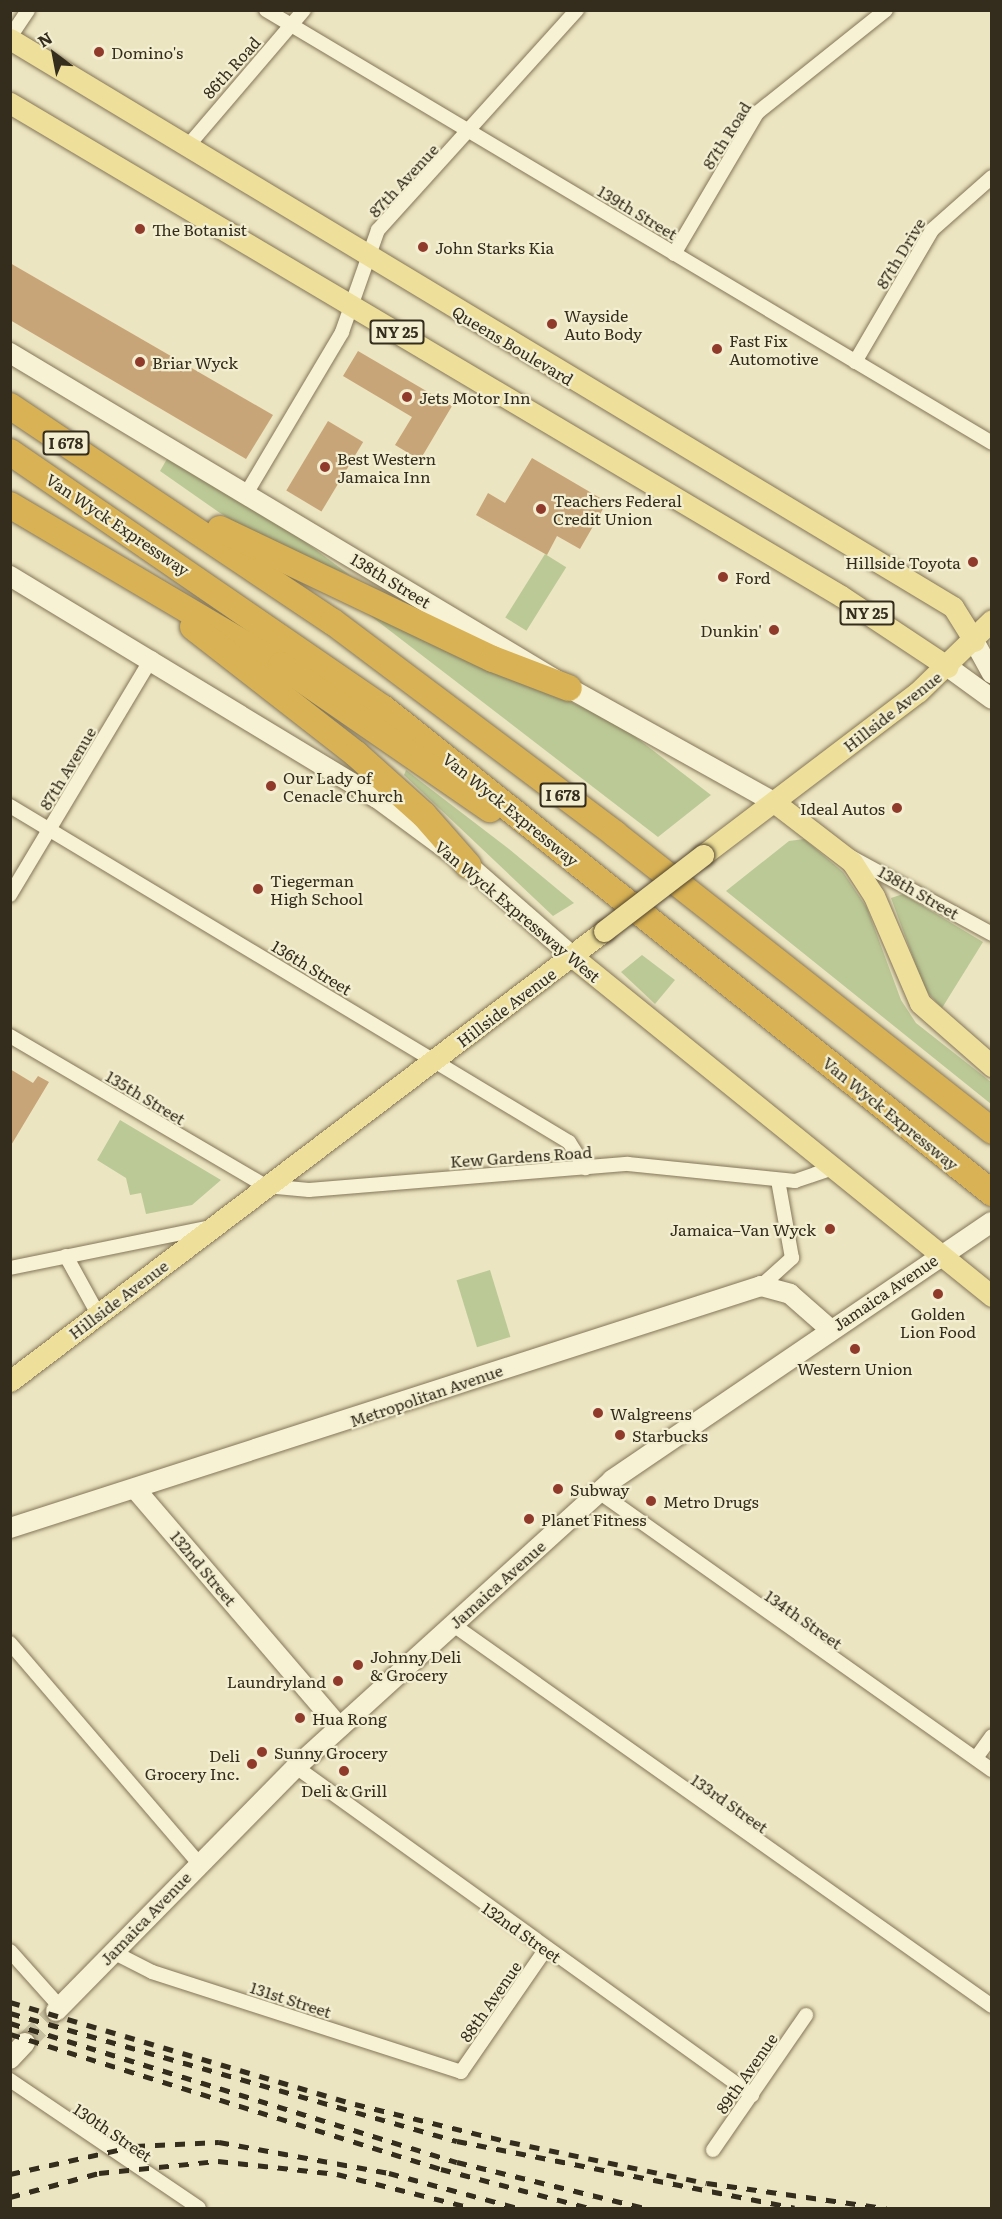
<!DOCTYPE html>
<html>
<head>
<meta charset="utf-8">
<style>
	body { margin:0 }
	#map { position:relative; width:1002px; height:2219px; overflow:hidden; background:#ece5c1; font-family:Literata,serif }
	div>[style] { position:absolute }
	.green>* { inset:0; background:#bbc996; transform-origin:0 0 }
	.building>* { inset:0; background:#c8a578; transform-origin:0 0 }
	.secondary-tunnel>* { height:20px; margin-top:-10px; transform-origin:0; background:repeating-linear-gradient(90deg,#c7c0a0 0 20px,transparent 0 30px) }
	.roads { filter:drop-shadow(0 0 2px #847659) drop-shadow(0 0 2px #847659) }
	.street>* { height:14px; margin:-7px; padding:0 7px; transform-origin:7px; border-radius:7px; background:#f7f2d3 }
	.secondary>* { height:20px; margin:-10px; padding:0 10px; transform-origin:10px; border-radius:10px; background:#f7f2d3 }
	.primary>* { height:21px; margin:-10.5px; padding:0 10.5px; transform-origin:10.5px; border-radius:10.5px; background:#eee09a }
	.highway>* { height:26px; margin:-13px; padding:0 13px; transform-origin:13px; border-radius:13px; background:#d8b254 }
	.rail>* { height:4.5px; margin-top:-2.25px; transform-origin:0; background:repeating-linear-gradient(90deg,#342c1d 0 10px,transparent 0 20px) }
	.bridges { filter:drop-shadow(0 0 2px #52442e) drop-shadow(0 0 2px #52442e) }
	.primary-bridge>* { height:21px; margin:-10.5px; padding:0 10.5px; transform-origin:10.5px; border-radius:10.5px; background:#eee09a }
	.dots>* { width:16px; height:16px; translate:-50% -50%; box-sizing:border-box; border:3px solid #f3eed0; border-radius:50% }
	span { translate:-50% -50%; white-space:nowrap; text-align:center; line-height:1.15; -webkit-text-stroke:4.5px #f3eed0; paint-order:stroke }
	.shield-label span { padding:2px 4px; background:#f3eed0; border:2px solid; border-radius:4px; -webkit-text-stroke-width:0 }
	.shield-label { font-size:15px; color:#342c1d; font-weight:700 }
	.poi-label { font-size:16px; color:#342c1d }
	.left { translate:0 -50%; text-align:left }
	.right { translate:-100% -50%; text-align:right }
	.street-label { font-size:16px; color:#342c1d }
	.frame { position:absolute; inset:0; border:12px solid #342c1d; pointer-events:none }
	.north { position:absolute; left:24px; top:24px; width:60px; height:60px; -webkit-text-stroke:4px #f3eed0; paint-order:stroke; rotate:328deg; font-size:16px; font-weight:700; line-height:24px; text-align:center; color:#342c1d }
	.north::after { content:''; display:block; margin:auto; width:21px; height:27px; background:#342c1d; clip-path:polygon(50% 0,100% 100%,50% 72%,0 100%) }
</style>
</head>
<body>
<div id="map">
	<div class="green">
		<div style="clip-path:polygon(167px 459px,304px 541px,351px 576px,263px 539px,220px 513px,160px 471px)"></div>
		<div style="left:545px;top:554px;width:25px;height:75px;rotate:32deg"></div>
		<div style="clip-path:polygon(363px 610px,616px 722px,711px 795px,658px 837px)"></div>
		<div style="clip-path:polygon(406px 770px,509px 849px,574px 903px,553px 916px,404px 775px)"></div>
		<div style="clip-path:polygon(804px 839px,843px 872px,867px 908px,901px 1000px,916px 1023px,991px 1082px,991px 1104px,726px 891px,789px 841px)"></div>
		<div style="clip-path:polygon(903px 894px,983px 942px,942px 1008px,925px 990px,891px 898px)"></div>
		<div style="clip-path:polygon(642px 955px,675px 980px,655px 1004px,621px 972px)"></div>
		<div style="clip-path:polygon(120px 1120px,221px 1180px,192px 1205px,146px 1214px,141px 1193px,130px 1195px,126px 1178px,97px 1160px)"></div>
		<div style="left:490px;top:1270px;width:70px;height:35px;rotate:73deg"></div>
	</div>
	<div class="building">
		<div style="clip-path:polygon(10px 263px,273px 415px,246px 459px,10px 320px)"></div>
		<div style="clip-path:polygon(358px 351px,452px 406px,420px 460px,395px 445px,412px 417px,343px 376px)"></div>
		<div style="left:328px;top:421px;width:41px;height:81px;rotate:31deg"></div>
		<div style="clip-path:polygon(532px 458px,607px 502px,580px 549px,557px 536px,547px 555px,476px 515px,488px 493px,505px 503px)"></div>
		<div style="clip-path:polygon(10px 1069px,33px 1083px,38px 1076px,49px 1082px,10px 1147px)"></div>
	</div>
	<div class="secondary-tunnel">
		<div style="left:25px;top:2043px;width:45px;rotate:-45.9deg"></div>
	</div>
	<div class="roads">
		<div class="street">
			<div style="left:266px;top:10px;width:845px;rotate:30.81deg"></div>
			<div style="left:10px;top:37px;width:32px;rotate:-56deg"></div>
			<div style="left:187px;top:147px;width:180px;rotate:-49.5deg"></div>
			<div style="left:674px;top:254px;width:164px;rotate:-59.5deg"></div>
			<div style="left:757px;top:113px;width:165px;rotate:-38.6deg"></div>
			<div style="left:855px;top:362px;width:153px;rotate:-59.7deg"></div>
			<div style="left:932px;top:230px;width:80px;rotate:-41.5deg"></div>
			<div style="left:246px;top:494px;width:188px;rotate:-59.3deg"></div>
			<div style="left:342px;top:332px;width:108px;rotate:-70.6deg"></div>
			<div style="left:378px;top:230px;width:297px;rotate:-47.9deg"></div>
			<div style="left:10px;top:806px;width:652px;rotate:31.01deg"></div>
			<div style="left:569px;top:1142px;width:31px;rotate:58deg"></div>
			<div style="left:849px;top:856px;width:163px;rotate:28.6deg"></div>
			<div style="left:10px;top:895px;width:276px;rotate:-59.1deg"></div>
			<div style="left:10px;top:1036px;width:297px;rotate:30.4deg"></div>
			<div style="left:266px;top:1186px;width:43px;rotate:5.3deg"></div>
			<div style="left:309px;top:1190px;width:320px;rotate:-4.7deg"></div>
			<div style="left:628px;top:1164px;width:168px;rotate:5.8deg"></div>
			<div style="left:795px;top:1181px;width:36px;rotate:-19deg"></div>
			<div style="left:66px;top:1256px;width:66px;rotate:61.1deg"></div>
			<div style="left:10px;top:1268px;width:201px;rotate:-11.5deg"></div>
			<div style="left:761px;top:1286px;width:42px;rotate:-42.1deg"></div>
			<div style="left:792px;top:1258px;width:79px;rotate:-100.2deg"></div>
			<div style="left:599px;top:1492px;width:481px;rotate:35.3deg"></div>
			<div style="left:452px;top:1624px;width:661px;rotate:35.28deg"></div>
			<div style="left:10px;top:1643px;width:289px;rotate:49.4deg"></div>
			<div style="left:976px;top:1758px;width:27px;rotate:-54deg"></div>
			<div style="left:296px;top:1767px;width:562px;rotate:35.73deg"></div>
			<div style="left:10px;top:1951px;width:75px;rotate:48.2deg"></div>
			<div style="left:113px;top:1952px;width:44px;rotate:27.1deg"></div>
			<div style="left:152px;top:1972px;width:325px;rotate:17.9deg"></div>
			<div style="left:461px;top:2072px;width:150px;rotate:-55.4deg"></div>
			<div style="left:10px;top:2080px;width:228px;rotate:34.1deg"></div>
			<div style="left:713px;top:2150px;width:164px;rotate:-55.4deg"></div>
		</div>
		<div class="secondary">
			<div style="left:10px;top:353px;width:652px;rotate:30.93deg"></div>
			<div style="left:569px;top:688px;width:235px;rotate:29.1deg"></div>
			<div style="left:10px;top:576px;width:429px;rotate:31.2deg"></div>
			<div style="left:377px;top:798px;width:113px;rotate:36.4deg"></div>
			<div style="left:468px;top:865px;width:140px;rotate:41.2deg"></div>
			<div style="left:974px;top:641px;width:37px;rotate:61deg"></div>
			<div style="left:948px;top:667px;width:54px;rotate:36deg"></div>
			<div style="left:137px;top:1491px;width:311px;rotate:49.4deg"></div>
			<div style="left:10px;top:1528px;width:789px;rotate:-17.86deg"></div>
			<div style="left:761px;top:1286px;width:30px;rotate:15deg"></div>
			<div style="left:790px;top:1294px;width:53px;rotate:41.2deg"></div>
			<div style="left:56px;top:2011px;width:342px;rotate:-45.5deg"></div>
			<div style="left:296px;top:1767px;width:427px;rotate:-42.2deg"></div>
			<div style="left:612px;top:1480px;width:459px;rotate:-34.2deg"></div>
			<div style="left:10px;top:2059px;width:22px;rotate:-47deg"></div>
		</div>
		<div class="primary">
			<div style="left:10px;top:39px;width:1101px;rotate:31.06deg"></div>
			<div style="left:953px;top:607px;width:40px;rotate:58deg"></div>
			<div style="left:10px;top:103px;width:966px;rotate:30.68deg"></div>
			<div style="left:841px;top:596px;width:128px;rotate:33.6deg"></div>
			<div style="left:774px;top:802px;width:98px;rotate:37.6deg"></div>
			<div style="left:852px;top:862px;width:40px;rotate:57.1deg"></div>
			<div style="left:874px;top:896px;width:116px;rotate:66.7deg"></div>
			<div style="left:920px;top:1003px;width:96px;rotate:41.2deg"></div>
			<div style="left:703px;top:855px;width:270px;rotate:-37.2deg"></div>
			<div style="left:918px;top:692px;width:103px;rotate:-44.2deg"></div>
			<div style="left:573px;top:957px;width:539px;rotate:38.98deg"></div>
			<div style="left:10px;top:1381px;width:745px;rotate:-37.15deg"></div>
		</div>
		<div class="highway">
			<div style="left:10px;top:406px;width:389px;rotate:33.8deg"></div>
			<div style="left:333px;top:622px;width:353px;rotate:36.9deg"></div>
			<div style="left:615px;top:834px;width:480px;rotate:38.2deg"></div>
			<div style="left:10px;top:452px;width:452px;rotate:34.5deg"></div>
			<div style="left:383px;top:708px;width:779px;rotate:38.53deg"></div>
			<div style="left:10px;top:505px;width:315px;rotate:30.6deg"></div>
			<div style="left:281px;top:665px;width:254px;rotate:34.6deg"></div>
			<div style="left:220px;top:529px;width:302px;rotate:25.5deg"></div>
			<div style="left:493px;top:659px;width:81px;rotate:20.9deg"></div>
			<div style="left:193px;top:627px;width:207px;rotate:37.9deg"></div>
			<div style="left:356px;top:754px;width:91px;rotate:41.9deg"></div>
			<div style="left:424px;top:815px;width:67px;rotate:48.7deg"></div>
		</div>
	</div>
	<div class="rail">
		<div style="left:10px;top:2002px;width:360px;rotate:16.5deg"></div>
		<div style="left:355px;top:2104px;width:160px;rotate:13.8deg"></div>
		<div style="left:510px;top:2142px;width:201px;rotate:11.8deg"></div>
		<div style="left:707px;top:2183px;width:181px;rotate:8deg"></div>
		<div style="left:10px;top:2013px;width:465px;rotate:16deg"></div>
		<div style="left:457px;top:2141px;width:344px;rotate:11.2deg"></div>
		<div style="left:10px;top:2023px;width:468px;rotate:17.3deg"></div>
		<div style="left:457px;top:2162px;width:193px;rotate:13.8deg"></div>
		<div style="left:10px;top:2034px;width:452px;rotate:17.4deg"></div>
		<div style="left:441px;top:2169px;width:154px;rotate:14.7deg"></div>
		<div style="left:10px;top:2174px;width:128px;rotate:-12.6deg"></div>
		<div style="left:135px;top:2146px;width:84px;rotate:-2.7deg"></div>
		<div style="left:219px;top:2142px;width:173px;rotate:10.3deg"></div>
		<div style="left:389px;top:2173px;width:134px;rotate:15.2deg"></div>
		<div style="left:10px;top:2197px;width:92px;rotate:-15.1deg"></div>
		<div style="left:99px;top:2173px;width:120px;rotate:-5.8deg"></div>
		<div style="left:218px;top:2161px;width:120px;rotate:6.2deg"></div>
		<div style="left:337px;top:2174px;width:139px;rotate:14.1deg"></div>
	</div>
	<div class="bridges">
		<div class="primary-bridge">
			<div style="left:604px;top:931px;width:125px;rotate:-37.5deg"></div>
		</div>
	</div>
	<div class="dots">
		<div style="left:99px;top:52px;background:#903a2c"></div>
		<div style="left:140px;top:229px;background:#903a2c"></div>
		<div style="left:423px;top:247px;background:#903a2c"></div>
		<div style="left:552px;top:324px;background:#903a2c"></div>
		<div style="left:717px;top:349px;background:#903a2c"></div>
		<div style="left:140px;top:362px;background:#903a2c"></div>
		<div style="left:407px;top:397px;background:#903a2c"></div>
		<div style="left:325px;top:467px;background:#903a2c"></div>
		<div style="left:541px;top:509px;background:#903a2c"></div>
		<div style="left:973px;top:562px;background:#903a2c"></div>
		<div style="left:723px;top:577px;background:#903a2c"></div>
		<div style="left:774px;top:630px;background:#903a2c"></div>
		<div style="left:271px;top:786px;background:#903a2c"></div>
		<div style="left:897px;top:808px;background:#903a2c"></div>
		<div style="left:258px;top:889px;background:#903a2c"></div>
		<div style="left:830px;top:1229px;background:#903a2c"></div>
		<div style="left:938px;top:1294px;background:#903a2c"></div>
		<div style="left:855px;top:1349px;background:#903a2c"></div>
		<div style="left:598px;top:1413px;background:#903a2c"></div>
		<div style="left:620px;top:1435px;background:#903a2c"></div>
		<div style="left:558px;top:1489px;background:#903a2c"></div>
		<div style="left:651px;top:1501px;background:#903a2c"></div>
		<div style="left:529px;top:1519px;background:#903a2c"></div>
		<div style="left:358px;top:1665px;background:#903a2c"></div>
		<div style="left:338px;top:1681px;background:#903a2c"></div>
		<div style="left:300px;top:1718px;background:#903a2c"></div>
		<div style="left:262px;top:1752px;background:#903a2c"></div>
		<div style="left:252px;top:1764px;background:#903a2c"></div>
		<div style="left:344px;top:1771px;background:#903a2c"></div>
	</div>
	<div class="shield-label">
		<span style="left:397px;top:332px">NY 25</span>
		<span style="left:66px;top:443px">I 678</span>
		<span style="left:867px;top:613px">NY 25</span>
		<span style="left:563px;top:795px">I 678</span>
	</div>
	<div class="poi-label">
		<span class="left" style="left:111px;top:52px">Domino's</span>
		<span class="left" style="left:152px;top:229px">The Botanist</span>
		<span class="left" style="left:435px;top:247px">John Starks Kia</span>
		<span class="left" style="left:564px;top:324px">Wayside<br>Auto Body</span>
		<span class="left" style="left:729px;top:349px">Fast Fix<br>Automotive</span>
		<span class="left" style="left:152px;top:362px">Briar Wyck</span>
		<span class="left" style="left:419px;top:397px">Jets Motor Inn</span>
		<span class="left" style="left:337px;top:467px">Best Western<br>Jamaica Inn</span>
		<span class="left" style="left:553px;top:509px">Teachers Federal<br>Credit Union</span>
		<span class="right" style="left:961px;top:562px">Hillside Toyota</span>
		<span class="left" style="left:735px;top:577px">Ford</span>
		<span class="right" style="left:762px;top:630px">Dunkin'</span>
		<span class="left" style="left:283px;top:786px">Our Lady of<br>Cenacle Church</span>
		<span class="right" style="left:885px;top:808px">Ideal Autos</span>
		<span class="left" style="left:270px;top:889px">Tiegerman<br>High School</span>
		<span class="right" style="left:816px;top:1229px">Jamaica–Van Wyck</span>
		<span style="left:938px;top:1322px">Golden<br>Lion Food</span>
		<span style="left:855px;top:1368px">Western Union</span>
		<span class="left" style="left:610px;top:1413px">Walgreens</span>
		<span class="left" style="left:632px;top:1435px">Starbucks</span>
		<span class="left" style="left:570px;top:1489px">Subway</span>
		<span class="left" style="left:663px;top:1501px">Metro Drugs</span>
		<span class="left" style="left:541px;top:1519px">Planet Fitness</span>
		<span class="left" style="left:370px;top:1665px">Johnny Deli<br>&amp; Grocery</span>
		<span class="right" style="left:326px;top:1681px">Laundryland</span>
		<span class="left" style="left:312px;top:1718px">Hua Rong</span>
		<span class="left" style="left:274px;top:1752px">Sunny Grocery</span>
		<span class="right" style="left:240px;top:1764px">Deli<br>Grocery Inc.</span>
		<span style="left:344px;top:1790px">Deli &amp; Grill</span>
	</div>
	<div class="street-label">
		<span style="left:231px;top:67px;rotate:-48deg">86th Road</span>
		<span style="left:726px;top:135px;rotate:-58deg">87th Road</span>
		<span style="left:403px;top:180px;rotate:-47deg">87th Avenue</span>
		<span style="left:638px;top:212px;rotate:31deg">139th Street</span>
		<span style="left:900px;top:253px;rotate:-59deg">87th Drive</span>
		<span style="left:513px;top:345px;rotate:31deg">Queens Boulevard</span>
		<span style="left:118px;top:524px;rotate:34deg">Van Wyck Expressway</span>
		<span style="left:391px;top:580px;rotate:31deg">138th Street</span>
		<span style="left:892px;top:711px;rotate:-38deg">Hillside Avenue</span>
		<span style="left:67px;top:768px;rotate:-59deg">87th Avenue</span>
		<span style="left:511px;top:809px;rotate:39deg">Van Wyck Expressway</span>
		<span style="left:919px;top:892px;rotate:30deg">138th Street</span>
		<span style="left:518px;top:911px;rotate:40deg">Van Wyck Expressway West</span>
		<span style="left:312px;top:967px;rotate:31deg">136th Street</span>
		<span style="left:506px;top:1007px;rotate:-37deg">Hillside Avenue</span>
		<span style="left:146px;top:1097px;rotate:31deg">135th Street</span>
		<span style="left:891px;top:1113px;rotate:39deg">Van Wyck Expressway</span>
		<span style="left:521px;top:1156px;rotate:-4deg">Kew Gardens Road</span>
		<span style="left:885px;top:1292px;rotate:-34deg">Jamaica Avenue</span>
		<span style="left:118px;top:1299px;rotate:-37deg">Hillside Avenue</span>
		<span style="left:426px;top:1395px;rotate:-19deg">Metropolitan Avenue</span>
		<span style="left:204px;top:1568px;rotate:50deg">132nd Street</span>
		<span style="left:497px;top:1584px;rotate:-42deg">Jamaica Avenue</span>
		<span style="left:804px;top:1619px;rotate:35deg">134th Street</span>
		<span style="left:730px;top:1803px;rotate:35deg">133rd Street</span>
		<span style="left:145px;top:1918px;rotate:-46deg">Jamaica Avenue</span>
		<span style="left:522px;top:1932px;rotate:35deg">132nd Street</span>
		<span style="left:291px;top:1999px;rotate:18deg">131st Street</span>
		<span style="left:490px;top:2001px;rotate:-55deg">88th Avenue</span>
		<span style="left:746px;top:2073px;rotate:-55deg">89th Avenue</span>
		<span style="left:113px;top:2132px;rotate:34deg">130th Street</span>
	</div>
	<div class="frame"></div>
	<div class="north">N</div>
</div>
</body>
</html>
